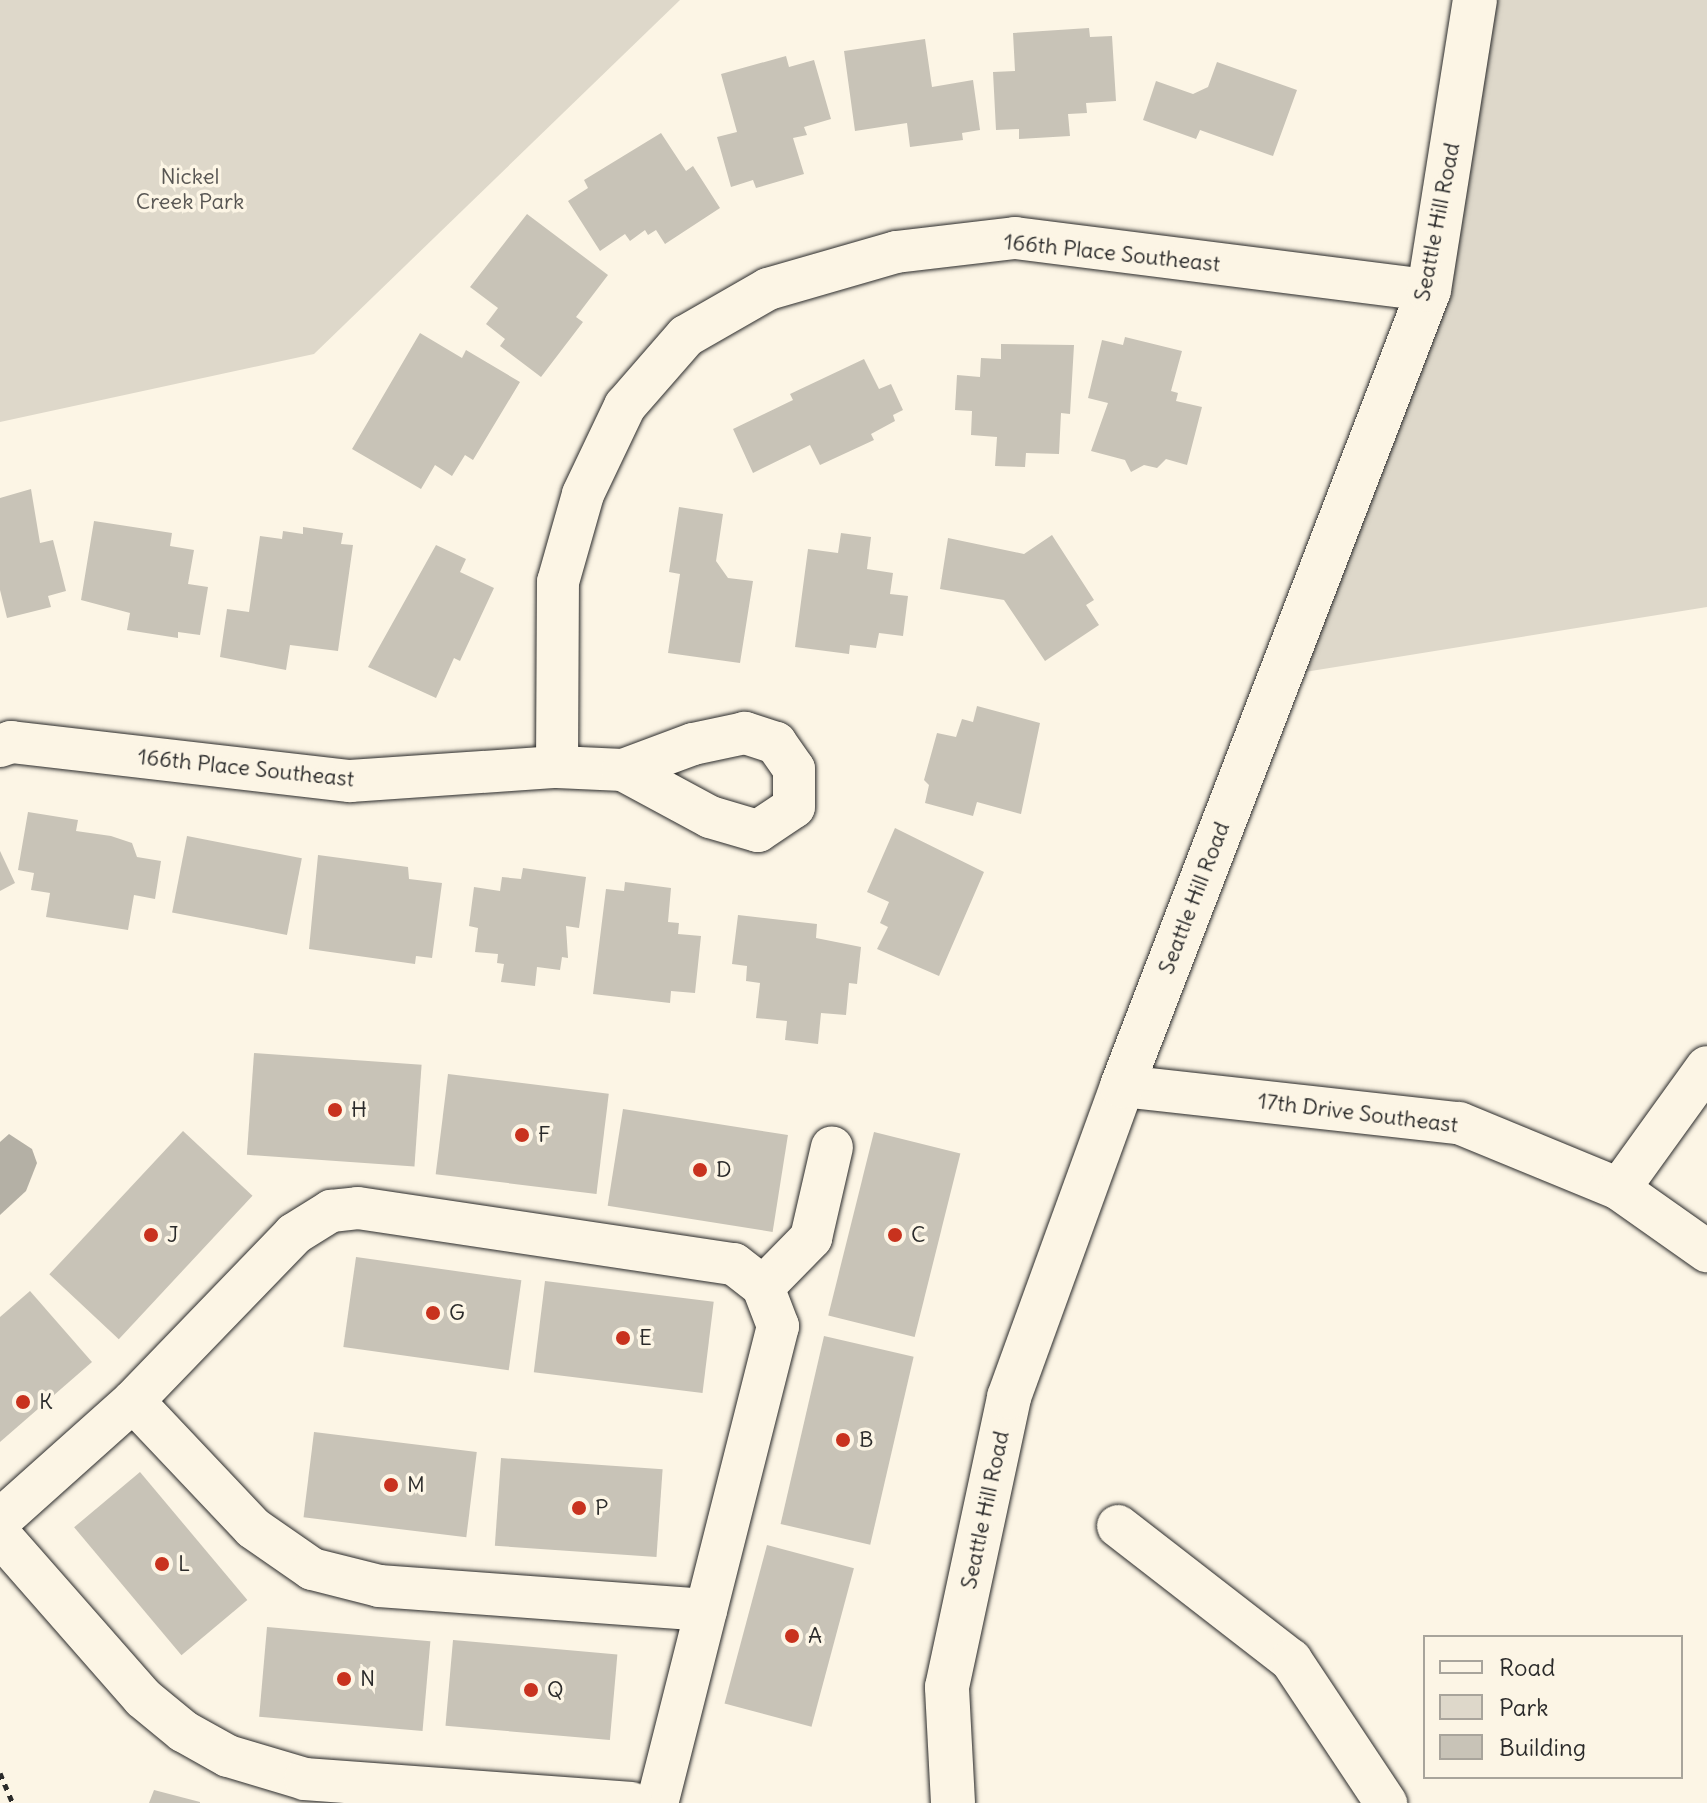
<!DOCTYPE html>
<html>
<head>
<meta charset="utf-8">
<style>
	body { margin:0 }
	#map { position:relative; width:1707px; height:1803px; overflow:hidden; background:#fcf5e5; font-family:Delius,sans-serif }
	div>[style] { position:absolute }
	.green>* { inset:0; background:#ded8ca }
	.water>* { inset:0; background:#b4b0a5 }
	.building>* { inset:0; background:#c8c3b7; transform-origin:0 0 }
	.path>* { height:5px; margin-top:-2.5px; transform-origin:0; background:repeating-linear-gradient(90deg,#2b2b2b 0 6px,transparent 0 12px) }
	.roads { filter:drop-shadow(0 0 2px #2b2b2b) drop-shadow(0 0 2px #2b2b2b) }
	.minor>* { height:42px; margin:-21px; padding:0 21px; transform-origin:21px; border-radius:21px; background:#fcf5e5 }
	.tertiary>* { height:44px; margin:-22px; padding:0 22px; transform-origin:22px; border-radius:22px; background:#fcf5e5 }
	.dots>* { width:22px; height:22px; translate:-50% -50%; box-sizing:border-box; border:4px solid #fcf5e5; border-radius:50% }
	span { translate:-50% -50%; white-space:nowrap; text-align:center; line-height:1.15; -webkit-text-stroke:7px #fcf5e5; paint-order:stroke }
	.park-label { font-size:22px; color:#585653 }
	.street-label { font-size:22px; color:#2b2b2b }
	.poi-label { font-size:22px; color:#2b2b2b }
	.left { translate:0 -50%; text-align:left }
	.legend { position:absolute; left:1423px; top:1635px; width:260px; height:144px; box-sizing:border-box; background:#fcf5e5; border:2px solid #a8a49b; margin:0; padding:10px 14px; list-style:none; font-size:24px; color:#2b2b2b }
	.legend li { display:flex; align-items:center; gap:16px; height:40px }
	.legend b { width:40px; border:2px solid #a8a49b }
</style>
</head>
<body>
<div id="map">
	<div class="green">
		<div style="clip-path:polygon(0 0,680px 0,314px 354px,0 422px)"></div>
		<div style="clip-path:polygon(1475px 0,1707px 0,1707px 607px,1280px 676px,1429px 290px)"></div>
	</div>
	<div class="water">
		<div style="clip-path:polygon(9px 1134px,32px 1149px,37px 1163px,26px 1191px,0 1215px,0 1142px)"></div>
	</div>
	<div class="building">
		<div style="clip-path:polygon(1089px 28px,1090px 37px,1112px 36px,1116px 101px,1086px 103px,1087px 113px,1068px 114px,1070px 136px,1019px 139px,1019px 129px,996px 130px,993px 72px,1015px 71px,1013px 33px)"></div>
		<div style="clip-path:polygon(925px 39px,932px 87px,973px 80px,980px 130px,962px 133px,963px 140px,910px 147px,907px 123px,855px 131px,844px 51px)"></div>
		<div style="clip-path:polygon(786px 56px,789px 67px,814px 60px,831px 119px,804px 127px,807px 135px,793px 138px,804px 174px,756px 188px,753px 180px,731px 187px,717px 137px,737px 132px,721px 74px)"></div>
		<div style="clip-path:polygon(1217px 62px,1297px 90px,1273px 156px,1200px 130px,1196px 139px,1143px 120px,1156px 81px,1193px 94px,1208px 87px)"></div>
		<div style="clip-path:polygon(661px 133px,686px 171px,693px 166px,720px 208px,665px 244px,656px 230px,648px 235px,645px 230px,630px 241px,625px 234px,600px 251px,568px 201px,588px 188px,584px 180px)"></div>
		<div style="clip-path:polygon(527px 214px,608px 275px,576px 317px,583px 322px,541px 377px,500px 346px,505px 339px,486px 324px,498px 308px,470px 287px)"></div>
		<div style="clip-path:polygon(420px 333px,462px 358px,466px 350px,520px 382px,473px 460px,465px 455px,452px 476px,435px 465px,421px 489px,352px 449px)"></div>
		<div style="clip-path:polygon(1125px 337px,1182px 351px,1171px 391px,1178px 393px,1176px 401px,1202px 407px,1187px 465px,1166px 459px,1157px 468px,1144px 465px,1131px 472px,1125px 460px,1091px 451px,1108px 403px,1088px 398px,1102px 340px,1123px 345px)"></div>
		<div style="clip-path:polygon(1001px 344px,1074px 345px,1070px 414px,1061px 413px,1059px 454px,1026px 453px,1025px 467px,995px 466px,997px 437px,971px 435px,972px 411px,955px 410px,957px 375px,980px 377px,981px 358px,1001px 359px)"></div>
		<div style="clip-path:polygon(864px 359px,879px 389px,891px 384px,903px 410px,893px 415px,895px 421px,871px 434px,874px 440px,820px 465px,810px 445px,753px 473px,733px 429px,793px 400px,790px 394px)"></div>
		<div style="clip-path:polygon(31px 489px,40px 543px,53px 540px,66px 591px,48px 596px,51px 607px,7px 618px,0 590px,0 498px)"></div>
		<div style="clip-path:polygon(679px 507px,723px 514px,716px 561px,728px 578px,753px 581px,740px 663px,668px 653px,680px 574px,669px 572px)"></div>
		<div style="clip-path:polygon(94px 521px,172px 533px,170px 546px,194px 550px,188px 584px,208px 587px,200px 635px,178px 632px,178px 638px,127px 630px,130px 613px,81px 600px)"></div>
		<div style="clip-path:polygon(303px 527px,343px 533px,341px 544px,353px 545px,338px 651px,290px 645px,286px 670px,220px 657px,227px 609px,249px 612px,260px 536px,282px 539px,283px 531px,303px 534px)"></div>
		<div style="clip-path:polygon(841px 533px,871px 537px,867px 569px,893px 573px,890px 594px,908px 596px,903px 636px,879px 633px,876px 648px,850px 645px,849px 654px,795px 647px,808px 549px,838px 553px)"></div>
		<div style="clip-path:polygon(1052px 535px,1094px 600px,1086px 605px,1099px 625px,1045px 661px,1004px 600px,940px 589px,948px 538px,1024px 554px)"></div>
		<div style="clip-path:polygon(436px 545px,466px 559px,460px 572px,494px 588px,460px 661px,454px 658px,436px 698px,368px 667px)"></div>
		<div style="clip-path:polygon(977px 706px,1040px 723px,1021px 814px,977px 802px,973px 816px,925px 803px,929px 785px,924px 780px,937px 733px,956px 737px,962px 719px,973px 722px)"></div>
		<div style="clip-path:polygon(28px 812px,78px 820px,76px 831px,111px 836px,132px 843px,137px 857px,161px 861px,155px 899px,134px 895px,128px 930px,46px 917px,50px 893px,31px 890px,34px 873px,18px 870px)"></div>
		<div style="clip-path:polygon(895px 828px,984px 872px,939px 976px,877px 949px,888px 927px,880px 923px,889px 902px,867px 892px)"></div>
		<div style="left:187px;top:836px;width:117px;height:78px;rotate:11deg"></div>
		<div style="clip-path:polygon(0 851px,15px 883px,0 891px)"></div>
		<div style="clip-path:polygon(318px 855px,408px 867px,409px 879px,442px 883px,432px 958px,416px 956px,415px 964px,309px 949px)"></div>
		<div style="clip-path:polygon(523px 868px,586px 877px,579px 928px,566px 926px,568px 958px,562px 957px,560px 970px,537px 967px,535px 986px,501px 982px,504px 964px,497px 963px,498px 954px,475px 952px,478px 928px,469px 926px,474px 887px,500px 891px,502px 877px,521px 879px)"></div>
		<div style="clip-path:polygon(625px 882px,671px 888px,668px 922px,679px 923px,678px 934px,701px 936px,695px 993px,671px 991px,670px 1003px,593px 994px,606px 889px,624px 891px)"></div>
		<div style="clip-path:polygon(738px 915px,817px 924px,816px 938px,861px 947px,857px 984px,849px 983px,846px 1015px,821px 1013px,818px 1044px,785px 1040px,787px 1021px,756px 1018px,760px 983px,746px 981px,747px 966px,732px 964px)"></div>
		<div style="left:254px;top:1053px;width:168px;height:102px;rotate:4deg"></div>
		<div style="left:448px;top:1074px;width:162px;height:101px;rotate:7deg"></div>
		<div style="left:623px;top:1109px;width:167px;height:98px;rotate:9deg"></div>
		<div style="left:183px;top:1131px;width:95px;height:196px;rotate:43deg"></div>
		<div style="left:874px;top:1132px;width:89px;height:189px;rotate:14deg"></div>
		<div style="left:356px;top:1257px;width:167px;height:91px;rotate:8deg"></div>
		<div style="left:545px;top:1281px;width:170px;height:92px;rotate:7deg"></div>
		<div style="clip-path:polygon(30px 1291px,92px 1362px,0 1442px,0 1317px)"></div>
		<div style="left:824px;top:1336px;width:92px;height:193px;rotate:13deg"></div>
		<div style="left:314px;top:1432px;width:164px;height:86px;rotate:7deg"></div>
		<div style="left:501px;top:1458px;width:162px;height:88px;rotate:4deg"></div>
		<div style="left:140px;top:1472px;width:167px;height:86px;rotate:50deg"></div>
		<div style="left:767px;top:1545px;width:90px;height:164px;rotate:15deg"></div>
		<div style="left:267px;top:1627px;width:164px;height:90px;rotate:5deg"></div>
		<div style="left:453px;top:1640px;width:165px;height:86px;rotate:5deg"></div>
		<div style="clip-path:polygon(154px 1790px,200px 1802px,200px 1803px,149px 1803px)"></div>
	</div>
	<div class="path">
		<div style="left:0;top:1773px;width:33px;rotate:67deg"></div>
	</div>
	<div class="roads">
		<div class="minor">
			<div style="left:0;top:746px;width:12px;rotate:-20deg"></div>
			<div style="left:11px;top:742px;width:341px;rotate:6.6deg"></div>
			<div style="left:350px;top:781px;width:207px;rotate:-3.9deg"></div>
			<div style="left:557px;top:767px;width:66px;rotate:2.6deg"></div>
			<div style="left:623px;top:770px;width:99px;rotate:28.4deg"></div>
			<div style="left:710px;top:817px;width:50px;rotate:16.3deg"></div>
			<div style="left:758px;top:831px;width:43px;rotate:-33.7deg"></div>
			<div style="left:794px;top:807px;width:38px;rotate:-90deg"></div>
			<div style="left:794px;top:769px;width:32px;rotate:-125deg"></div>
			<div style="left:776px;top:743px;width:33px;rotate:-162deg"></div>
			<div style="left:745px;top:733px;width:53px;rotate:168.1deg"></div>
			<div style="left:693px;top:744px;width:75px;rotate:159.6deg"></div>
			<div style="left:557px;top:767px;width:185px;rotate:-89.7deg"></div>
			<div style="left:558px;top:582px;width:91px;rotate:-74.1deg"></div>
			<div style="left:583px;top:494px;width:98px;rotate:-64.5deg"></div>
			<div style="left:625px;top:406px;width:93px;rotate:-48.9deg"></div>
			<div style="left:686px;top:336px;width:95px;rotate:-29.8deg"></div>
			<div style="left:768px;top:289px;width:133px;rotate:-16.1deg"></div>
			<div style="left:896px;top:252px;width:120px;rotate:-6.7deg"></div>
			<div style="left:1015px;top:238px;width:417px;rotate:7.2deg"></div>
			<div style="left:1122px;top:1086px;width:339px;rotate:6.3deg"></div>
			<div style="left:1459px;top:1123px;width:173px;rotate:22.4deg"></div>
			<div style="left:1619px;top:1189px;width:108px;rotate:35.2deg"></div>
			<div style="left:1619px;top:1189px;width:150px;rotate:-54.2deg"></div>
			<div style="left:763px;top:1287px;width:69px;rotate:-45.6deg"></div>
			<div style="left:811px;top:1238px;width:93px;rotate:-77deg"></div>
			<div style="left:133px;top:1401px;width:175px;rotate:46.6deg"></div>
			<div style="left:253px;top:1528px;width:72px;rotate:34.8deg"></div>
			<div style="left:312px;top:1569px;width:69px;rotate:14.2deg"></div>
			<div style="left:379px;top:1586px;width:328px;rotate:4.2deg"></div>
			<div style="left:0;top:1520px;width:178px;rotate:-41.8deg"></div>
			<div style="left:133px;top:1401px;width:232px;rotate:-46deg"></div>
			<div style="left:294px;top:1234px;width:44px;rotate:-31.9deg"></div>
			<div style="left:331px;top:1211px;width:27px;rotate:-6deg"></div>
			<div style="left:358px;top:1208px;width:380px;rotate:8.5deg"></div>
			<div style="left:734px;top:1264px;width:37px;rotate:38deg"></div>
			<div style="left:763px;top:1287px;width:42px;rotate:69deg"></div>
			<div style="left:778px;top:1326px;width:492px;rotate:104.2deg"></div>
			<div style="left:1118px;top:1526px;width:219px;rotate:37.8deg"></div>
			<div style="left:1291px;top:1660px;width:172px;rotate:56.4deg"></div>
			<div style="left:0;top:1535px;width:217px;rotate:48.7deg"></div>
			<div style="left:143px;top:1698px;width:52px;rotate:39.5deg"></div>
			<div style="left:183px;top:1731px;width:51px;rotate:29.1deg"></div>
			<div style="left:228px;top:1756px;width:80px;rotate:16.6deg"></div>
			<div style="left:305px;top:1779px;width:327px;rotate:4.2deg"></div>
		</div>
		<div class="tertiary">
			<div style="left:953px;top:1803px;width:116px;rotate:-93deg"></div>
			<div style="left:947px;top:1687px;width:297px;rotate:-77.9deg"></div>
			<div style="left:1009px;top:1397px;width:331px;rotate:-70deg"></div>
			<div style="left:1122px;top:1086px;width:853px;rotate:-68.91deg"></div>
			<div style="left:1429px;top:290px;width:294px;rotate:-81deg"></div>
		</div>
	</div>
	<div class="dots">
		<div style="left:335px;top:1110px;background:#c8321e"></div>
		<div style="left:522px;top:1135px;background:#c8321e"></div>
		<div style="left:700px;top:1170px;background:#c8321e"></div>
		<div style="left:151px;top:1235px;background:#c8321e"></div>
		<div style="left:895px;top:1235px;background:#c8321e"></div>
		<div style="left:433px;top:1313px;background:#c8321e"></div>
		<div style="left:623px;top:1338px;background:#c8321e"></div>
		<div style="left:23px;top:1402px;background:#c8321e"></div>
		<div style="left:843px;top:1440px;background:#c8321e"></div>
		<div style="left:391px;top:1485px;background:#c8321e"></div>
		<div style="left:579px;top:1508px;background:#c8321e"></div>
		<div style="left:162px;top:1564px;background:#c8321e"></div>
		<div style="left:792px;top:1636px;background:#c8321e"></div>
		<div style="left:344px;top:1679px;background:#c8321e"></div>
		<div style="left:531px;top:1690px;background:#c8321e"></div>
	</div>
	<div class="park-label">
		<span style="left:190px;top:189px">Nickel<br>Creek Park</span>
	</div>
	<div class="street-label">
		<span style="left:1437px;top:222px;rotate:-79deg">Seattle Hill Road</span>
		<span style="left:1112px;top:253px;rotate:6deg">166th Place Southeast</span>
		<span style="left:246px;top:768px;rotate:6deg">166th Place Southeast</span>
		<span style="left:1194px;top:898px;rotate:-69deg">Seattle Hill Road</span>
		<span style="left:1358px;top:1113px;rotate:7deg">17th Drive Southeast</span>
		<span style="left:985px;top:1510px;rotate:-78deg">Seattle Hill Road</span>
	</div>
	<div class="poi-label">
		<span class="left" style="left:351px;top:1110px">H</span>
		<span class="left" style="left:538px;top:1135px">F</span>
		<span class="left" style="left:716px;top:1170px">D</span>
		<span class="left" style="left:167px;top:1235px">J</span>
		<span class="left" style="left:911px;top:1235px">C</span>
		<span class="left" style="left:449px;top:1313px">G</span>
		<span class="left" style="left:639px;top:1338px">E</span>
		<span class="left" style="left:39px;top:1402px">K</span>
		<span class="left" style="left:859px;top:1440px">B</span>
		<span class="left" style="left:407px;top:1485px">M</span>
		<span class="left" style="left:595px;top:1508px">P</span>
		<span class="left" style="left:178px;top:1564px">L</span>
		<span class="left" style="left:808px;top:1636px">A</span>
		<span class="left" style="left:360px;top:1679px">N</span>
		<span class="left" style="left:547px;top:1690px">Q</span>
	</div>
	<ul class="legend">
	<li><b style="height:10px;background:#fcf5e5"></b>Road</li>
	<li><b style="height:22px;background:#ded8ca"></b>Park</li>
	<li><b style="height:22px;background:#c8c3b7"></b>Building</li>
	</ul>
</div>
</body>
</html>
